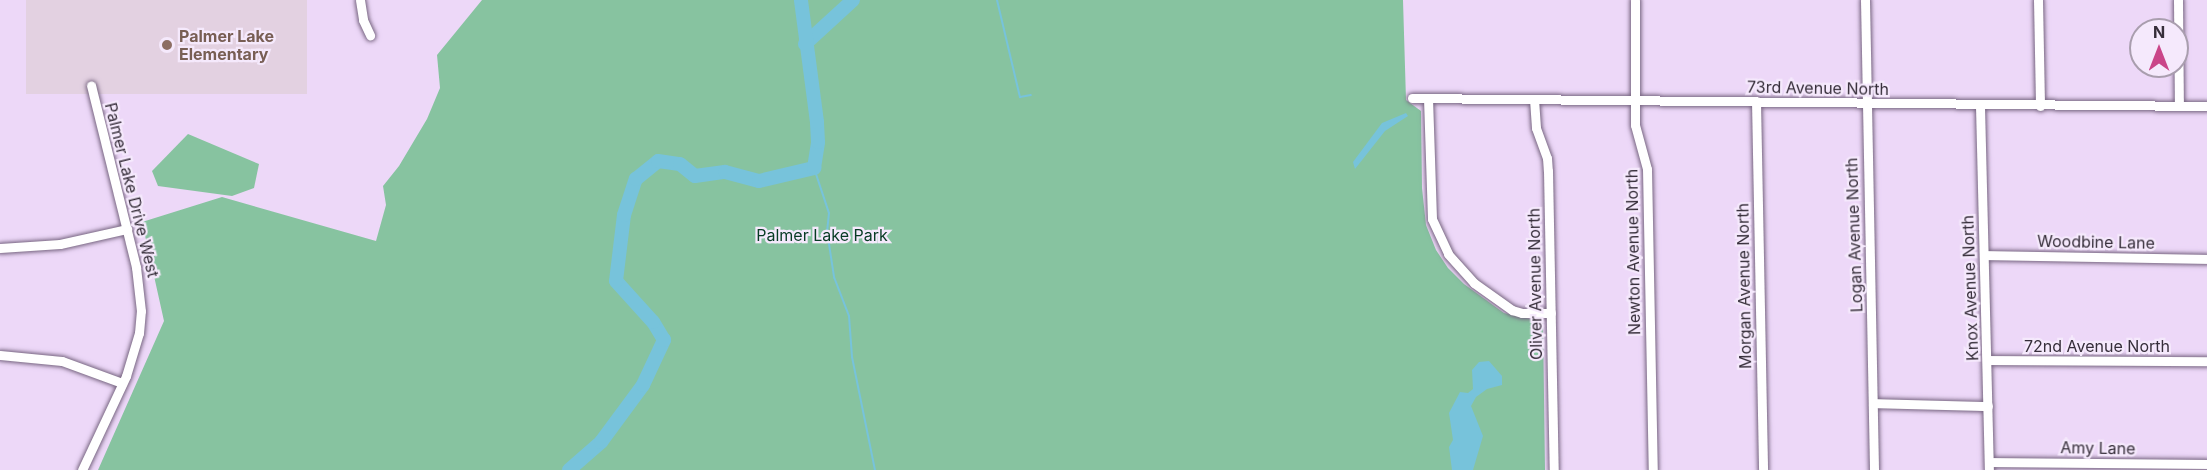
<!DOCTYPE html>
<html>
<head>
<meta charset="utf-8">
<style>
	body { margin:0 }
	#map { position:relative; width:2207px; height:470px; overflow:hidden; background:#edd8f8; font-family:Inter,sans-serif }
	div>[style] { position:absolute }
	.education>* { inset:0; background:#e3d1e1; transform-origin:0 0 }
	.green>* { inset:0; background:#87c3a0 }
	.water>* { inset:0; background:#77c3db }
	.stream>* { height:2px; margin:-1px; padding:0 1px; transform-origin:1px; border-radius:1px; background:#77c3db }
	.river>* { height:14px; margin:-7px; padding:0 7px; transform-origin:7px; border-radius:7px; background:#77c3db }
	.roads { filter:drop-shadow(0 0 2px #786682) drop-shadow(0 0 2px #786682) }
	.minor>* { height:9px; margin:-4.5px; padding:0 4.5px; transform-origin:4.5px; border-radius:4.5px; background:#fff }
	.dots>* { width:16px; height:16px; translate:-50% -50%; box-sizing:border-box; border:3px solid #f5e9fc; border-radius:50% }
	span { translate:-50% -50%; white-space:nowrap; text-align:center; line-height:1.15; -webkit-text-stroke:4.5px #f5e9fc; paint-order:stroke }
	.education-label { font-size:16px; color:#785e54; font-weight:700 }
	.left { translate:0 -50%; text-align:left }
	.street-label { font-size:16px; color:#362e3a }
	.park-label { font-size:16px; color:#073b23 }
	.north { position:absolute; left:2129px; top:18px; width:60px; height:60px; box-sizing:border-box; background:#f5e9fc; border:2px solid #a99eae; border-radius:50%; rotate:0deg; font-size:16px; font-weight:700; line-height:24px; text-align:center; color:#362e3a }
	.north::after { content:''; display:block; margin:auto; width:21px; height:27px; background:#ca4589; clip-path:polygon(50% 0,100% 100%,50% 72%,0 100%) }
</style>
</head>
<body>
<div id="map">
	<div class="education">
		<div style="left:26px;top:0;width:281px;height:94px"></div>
	</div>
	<div class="green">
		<div style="clip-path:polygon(482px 0,1403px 0,1406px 100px,1421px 111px,1422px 188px,1426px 225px,1436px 250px,1448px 268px,1464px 284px,1504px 313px,1543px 322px,1545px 470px,98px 470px,164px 321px,142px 222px,222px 197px,376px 241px,386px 205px,383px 186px,399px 166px,427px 119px,440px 88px,437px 55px)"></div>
		<div style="clip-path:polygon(188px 134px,259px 164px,254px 188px,232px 196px,158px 186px,152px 171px)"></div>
	</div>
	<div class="water">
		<div style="clip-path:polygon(1406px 113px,1408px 116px,1385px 131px,1355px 169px,1353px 162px,1382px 123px)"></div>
		<div style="clip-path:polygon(1489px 361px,1502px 376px,1502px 385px,1487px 389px,1476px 397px,1471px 406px,1483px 436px,1473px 470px,1452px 470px,1449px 447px,1453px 440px,1449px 413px,1460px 392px,1468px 393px,1473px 389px,1472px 370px,1479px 362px)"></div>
	</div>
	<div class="stream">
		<div style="left:997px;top:0;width:100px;rotate:76.7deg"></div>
		<div style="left:1020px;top:97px;width:11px;rotate:-10deg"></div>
		<div style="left:814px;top:168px;width:47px;rotate:71.6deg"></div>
		<div style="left:829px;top:213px;width:18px;rotate:96deg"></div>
		<div style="left:827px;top:231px;width:47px;rotate:81.3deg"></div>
		<div style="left:834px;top:277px;width:42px;rotate:69deg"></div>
		<div style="left:849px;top:316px;width:41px;rotate:85.8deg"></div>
		<div style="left:852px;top:357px;width:115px;rotate:78.5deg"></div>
	</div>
	<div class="river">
		<div style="left:805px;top:44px;width:65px;rotate:-42.5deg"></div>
		<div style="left:569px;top:470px;width:43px;rotate:-41.2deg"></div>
		<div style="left:601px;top:442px;width:71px;rotate:-53.6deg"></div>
		<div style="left:643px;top:385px;width:50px;rotate:-65deg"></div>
		<div style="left:664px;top:340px;width:21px;rotate:-121deg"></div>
		<div style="left:653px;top:322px;width:55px;rotate:-132.1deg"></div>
		<div style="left:616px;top:281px;width:66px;rotate:-83.1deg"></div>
		<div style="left:624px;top:215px;width:38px;rotate:-72deg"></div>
		<div style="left:636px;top:179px;width:28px;rotate:-39deg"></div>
		<div style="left:658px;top:161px;width:22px;rotate:8deg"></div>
		<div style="left:680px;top:164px;width:19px;rotate:39deg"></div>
		<div style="left:695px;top:176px;width:30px;rotate:-8deg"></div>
		<div style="left:725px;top:172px;width:35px;rotate:15deg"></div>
		<div style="left:759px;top:181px;width:57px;rotate:-13.3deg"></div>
		<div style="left:814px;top:168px;width:26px;rotate:-81deg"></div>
		<div style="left:818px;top:142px;width:20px;rotate:-93deg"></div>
		<div style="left:817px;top:122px;width:123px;rotate:-97.5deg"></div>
	</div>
	<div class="roads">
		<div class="minor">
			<div style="left:360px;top:0;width:20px;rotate:81deg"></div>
			<div style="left:363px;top:20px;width:17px;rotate:65deg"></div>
			<div style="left:1635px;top:0;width:125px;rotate:90deg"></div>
			<div style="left:1635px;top:125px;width:46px;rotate:74.7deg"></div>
			<div style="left:1647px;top:169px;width:301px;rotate:88.9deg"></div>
			<div style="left:1865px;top:0;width:470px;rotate:88.9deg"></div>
			<div style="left:2038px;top:0;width:106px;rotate:88.9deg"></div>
			<div style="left:2178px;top:0;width:106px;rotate:89.5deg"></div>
			<div style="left:1412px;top:98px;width:795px;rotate:0.58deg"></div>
			<div style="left:1428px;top:98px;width:121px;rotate:88.1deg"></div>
			<div style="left:1432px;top:219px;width:38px;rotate:65deg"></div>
			<div style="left:1448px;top:254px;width:39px;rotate:48deg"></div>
			<div style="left:1474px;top:283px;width:47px;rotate:35.4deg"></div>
			<div style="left:1512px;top:310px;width:10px;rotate:17deg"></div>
			<div style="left:1522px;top:313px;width:29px"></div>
			<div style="left:1534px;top:99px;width:29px;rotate:86deg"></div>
			<div style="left:1536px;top:128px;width:32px;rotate:70deg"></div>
			<div style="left:1547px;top:158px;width:13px;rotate:86deg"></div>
			<div style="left:1548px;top:171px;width:299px;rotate:88.9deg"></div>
			<div style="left:1756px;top:101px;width:369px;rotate:88.9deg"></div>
			<div style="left:1980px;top:106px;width:364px;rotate:88.6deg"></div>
			<div style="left:0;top:248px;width:60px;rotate:-3.8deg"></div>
			<div style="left:60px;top:244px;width:69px;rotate:-12.6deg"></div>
			<div style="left:1985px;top:255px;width:222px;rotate:1deg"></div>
			<div style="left:0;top:355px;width:62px;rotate:5.5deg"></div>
			<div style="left:62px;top:361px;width:64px;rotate:20.1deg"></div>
			<div style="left:1987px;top:360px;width:220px;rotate:0.3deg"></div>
			<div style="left:1873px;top:403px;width:115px;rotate:1.5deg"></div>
			<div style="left:1989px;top:462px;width:218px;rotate:0.5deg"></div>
			<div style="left:82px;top:470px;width:104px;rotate:-64.9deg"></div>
			<div style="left:126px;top:376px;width:45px;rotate:-73.2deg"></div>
			<div style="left:139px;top:333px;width:22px;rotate:-85deg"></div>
			<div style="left:141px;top:311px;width:44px;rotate:-96.5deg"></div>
			<div style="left:136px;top:267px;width:187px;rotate:-103.9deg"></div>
		</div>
	</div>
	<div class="dots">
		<div style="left:167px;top:45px;background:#8d6e63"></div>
	</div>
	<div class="education-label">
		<span class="left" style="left:179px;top:45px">Palmer Lake<br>Elementary</span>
	</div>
	<div class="street-label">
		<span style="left:1818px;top:88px;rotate:1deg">73rd Avenue North</span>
		<span style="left:132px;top:190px;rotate:76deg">Palmer Lake Drive West</span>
		<span style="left:1854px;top:235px;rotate:-92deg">Logan Avenue North</span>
		<span style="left:2096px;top:242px;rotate:1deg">Woodbine Lane</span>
		<span style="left:1633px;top:252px;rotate:-91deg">Newton Avenue North</span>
		<span style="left:1535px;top:284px;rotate:-91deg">Oliver Avenue North</span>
		<span style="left:1744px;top:286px;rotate:-91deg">Morgan Avenue North</span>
		<span style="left:1970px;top:288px;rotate:-92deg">Knox Avenue North</span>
		<span style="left:2097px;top:346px">72nd Avenue North</span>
		<span style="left:2098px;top:448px;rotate:1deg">Amy Lane</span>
	</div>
	<div class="park-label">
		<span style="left:822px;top:235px">Palmer Lake Park</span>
	</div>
	<div class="north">N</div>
</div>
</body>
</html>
